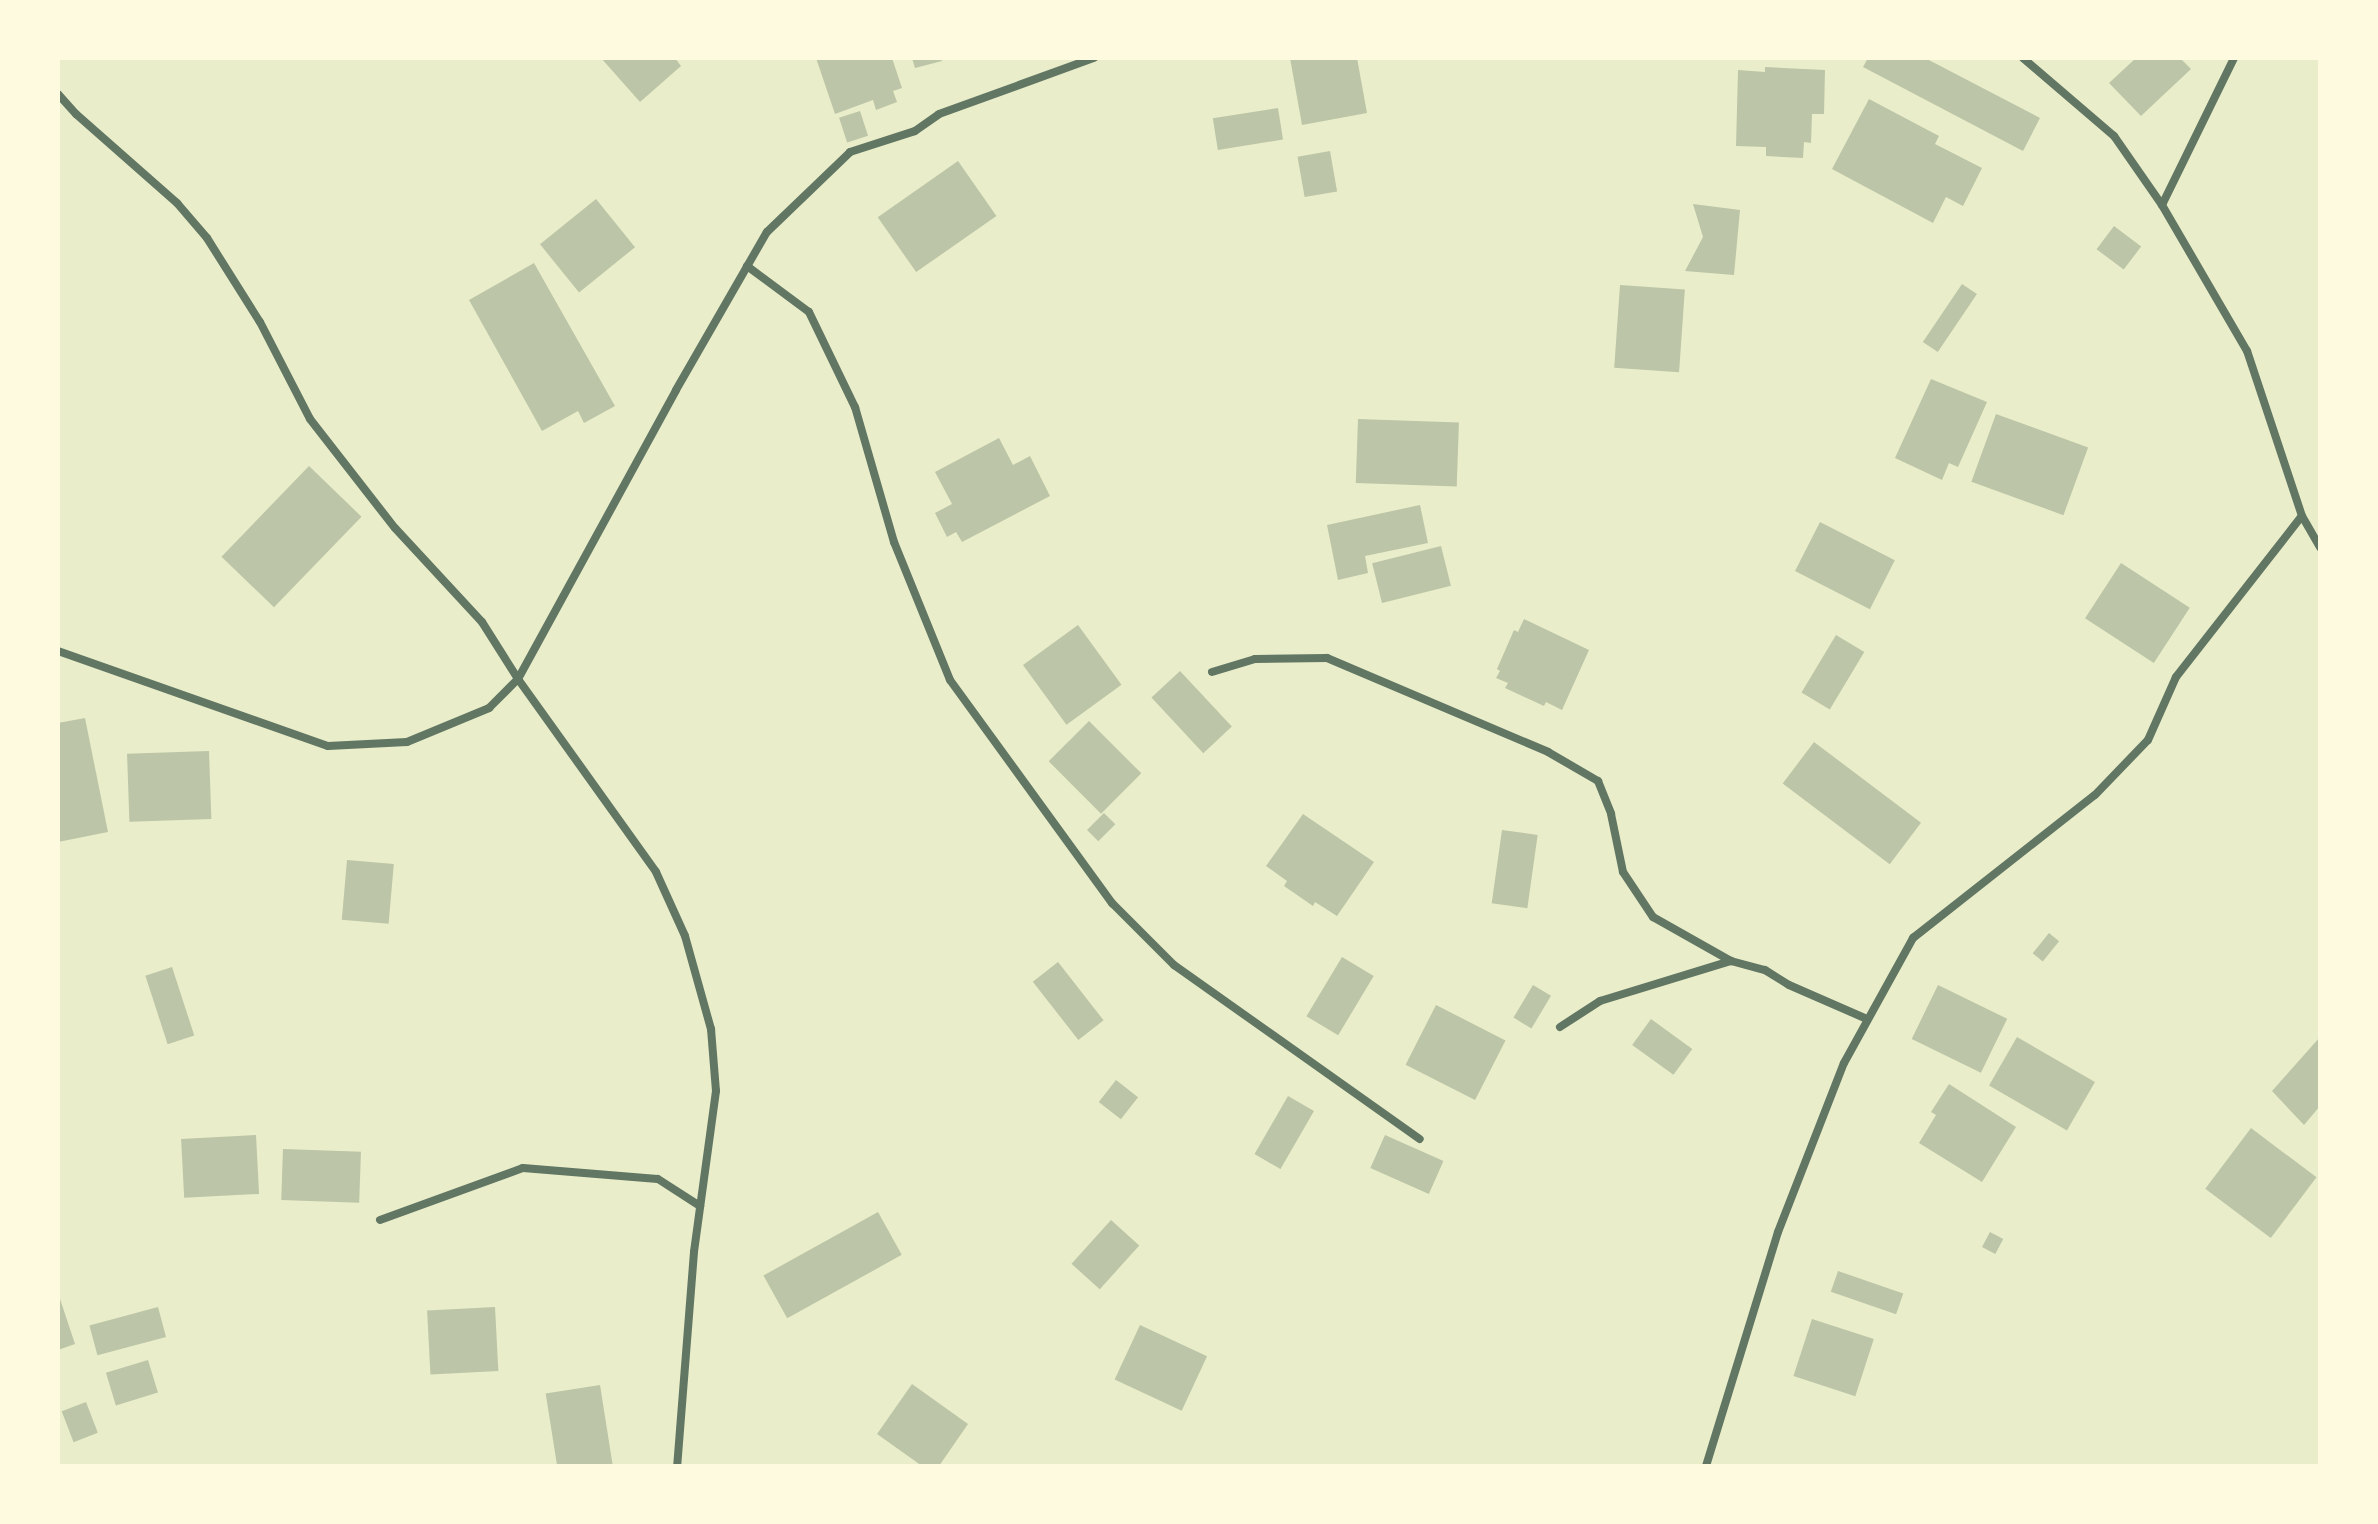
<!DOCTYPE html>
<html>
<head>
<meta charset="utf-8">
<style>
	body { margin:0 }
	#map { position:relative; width:2378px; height:1524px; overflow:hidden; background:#e9edc9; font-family:"PT Serif",serif }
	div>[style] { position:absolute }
	.building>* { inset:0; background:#bcc5a7; transform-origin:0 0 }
	.minor>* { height:8px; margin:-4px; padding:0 4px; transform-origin:4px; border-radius:4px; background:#617663 }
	span { translate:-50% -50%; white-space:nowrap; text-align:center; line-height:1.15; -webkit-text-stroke:8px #fefae0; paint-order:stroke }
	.frame { position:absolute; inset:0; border:60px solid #fefae0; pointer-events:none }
</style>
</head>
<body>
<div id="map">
	<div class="building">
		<div style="clip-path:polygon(601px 58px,675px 58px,681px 66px,640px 102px)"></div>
		<div style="clip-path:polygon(816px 58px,892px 58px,902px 88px,893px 91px,897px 102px,876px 110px,873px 100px,835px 114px)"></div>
		<div style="clip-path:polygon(912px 58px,941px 58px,942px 61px,915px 68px)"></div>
		<div style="clip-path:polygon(1290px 58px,1357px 58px,1367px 113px,1302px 125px)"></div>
		<div style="clip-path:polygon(1868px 58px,1925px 58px,2040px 118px,2023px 151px,1863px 67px)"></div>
		<div style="clip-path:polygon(2136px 58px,2180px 58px,2191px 69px,2141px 116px,2109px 83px)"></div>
		<div style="clip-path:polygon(1765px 67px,1825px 70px,1824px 114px,1812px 114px,1811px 143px,1804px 142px,1803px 158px,1766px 156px,1766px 147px,1736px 146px,1738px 70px,1765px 72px)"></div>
		<div style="clip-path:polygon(1869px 99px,1939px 136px,1935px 144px,1982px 168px,1963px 206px,1946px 197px,1933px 223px,1832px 169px)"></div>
		<div style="left:1278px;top:108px;width:32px;height:66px;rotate:81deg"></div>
		<div style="left:860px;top:111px;width:26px;height:22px;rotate:72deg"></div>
		<div style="left:1330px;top:151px;width:41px;height:33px;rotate:80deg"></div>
		<div style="left:958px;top:161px;width:67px;height:98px;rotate:55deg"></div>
		<div style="left:596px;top:199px;width:62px;height:72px;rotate:51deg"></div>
		<div style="clip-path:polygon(1693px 204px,1740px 210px,1734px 275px,1685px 271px,1703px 237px)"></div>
		<div style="left:2114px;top:226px;width:34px;height:29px;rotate:37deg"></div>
		<div style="clip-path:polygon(534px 263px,615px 406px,584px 423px,578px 411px,542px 431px,469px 300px)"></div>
		<div style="left:1962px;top:284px;width:18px;height:70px;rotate:34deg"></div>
		<div style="left:1620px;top:285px;width:65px;height:83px;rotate:4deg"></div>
		<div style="clip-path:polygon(1931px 379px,1987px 402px,1958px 467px,1949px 463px,1942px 480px,1895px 458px)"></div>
		<div style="left:1996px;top:414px;width:98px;height:72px;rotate:20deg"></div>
		<div style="left:1358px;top:419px;width:101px;height:64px;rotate:2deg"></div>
		<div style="clip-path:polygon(999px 438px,1013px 465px,1030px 456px,1050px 496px,962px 542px,956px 532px,947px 537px,935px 513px,952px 504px,935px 472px)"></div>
		<div style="left:309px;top:466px;width:73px;height:126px;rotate:44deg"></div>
		<div style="clip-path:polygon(1420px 505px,1428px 543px,1365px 556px,1368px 573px,1338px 580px,1327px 525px)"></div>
		<div style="left:1820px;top:522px;width:84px;height:55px;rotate:27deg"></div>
		<div style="left:1441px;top:546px;width:41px;height:71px;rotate:76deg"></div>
		<div style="left:2121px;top:563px;width:82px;height:66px;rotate:33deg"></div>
		<div style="clip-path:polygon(1524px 619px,1589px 650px,1562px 710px,1546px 702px,1544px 706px,1505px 688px,1508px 683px,1496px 678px,1500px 671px,1497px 669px,1514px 630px,1518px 632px)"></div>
		<div style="left:1078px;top:625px;width:74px;height:68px;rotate:54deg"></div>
		<div style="left:1836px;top:635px;width:33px;height:67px;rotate:31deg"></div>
		<div style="left:1180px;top:671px;width:76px;height:39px;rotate:47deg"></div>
		<div style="clip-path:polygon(85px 718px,108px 832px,58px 842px,58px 723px)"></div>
		<div style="left:1089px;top:721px;width:74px;height:57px;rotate:45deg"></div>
		<div style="left:1814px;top:742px;width:134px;height:52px;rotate:37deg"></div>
		<div style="left:209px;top:751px;width:68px;height:82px;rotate:88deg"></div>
		<div style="left:1104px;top:813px;width:16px;height:24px;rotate:45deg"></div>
		<div style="clip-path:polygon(1303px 814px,1374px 862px,1337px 916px,1315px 902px,1313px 906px,1284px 886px,1287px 881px,1266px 866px)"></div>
		<div style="left:1502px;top:830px;width:36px;height:74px;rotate:8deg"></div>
		<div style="left:347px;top:860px;width:47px;height:60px;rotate:5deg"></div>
		<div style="left:2049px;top:933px;width:13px;height:26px;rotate:39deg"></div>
		<div style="left:1342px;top:957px;width:37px;height:69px;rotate:31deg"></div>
		<div style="left:1058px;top:962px;width:74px;height:32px;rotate:52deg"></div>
		<div style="left:172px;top:967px;width:72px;height:28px;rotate:72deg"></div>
		<div style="left:1533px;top:985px;width:21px;height:38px;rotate:31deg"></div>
		<div style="left:1938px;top:985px;width:77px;height:60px;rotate:26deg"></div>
		<div style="left:1436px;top:1005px;width:78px;height:67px;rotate:27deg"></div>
		<div style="left:1651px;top:1019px;width:51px;height:32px;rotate:36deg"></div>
		<div style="left:2017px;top:1037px;width:90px;height:56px;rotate:30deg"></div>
		<div style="clip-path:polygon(2320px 1037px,2320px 1106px,2304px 1125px,2272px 1091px)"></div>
		<div style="left:1116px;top:1080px;width:28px;height:28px;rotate:38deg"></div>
		<div style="clip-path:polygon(1949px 1084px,2016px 1127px,1982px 1182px,1919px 1143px,1936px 1115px,1931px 1112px)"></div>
		<div style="left:1288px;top:1096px;width:30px;height:67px;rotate:30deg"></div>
		<div style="left:2251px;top:1128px;width:82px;height:76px;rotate:37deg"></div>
		<div style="left:256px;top:1135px;width:59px;height:75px;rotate:87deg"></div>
		<div style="left:1385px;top:1135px;width:64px;height:36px;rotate:24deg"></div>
		<div style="left:283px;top:1149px;width:78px;height:51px;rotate:2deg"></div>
		<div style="left:878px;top:1212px;width:49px;height:131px;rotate:61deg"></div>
		<div style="left:1111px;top:1220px;width:38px;height:59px;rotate:42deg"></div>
		<div style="left:1990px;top:1232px;width:15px;height:17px;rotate:28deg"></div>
		<div style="left:1838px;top:1271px;width:69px;height:22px;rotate:19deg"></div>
		<div style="clip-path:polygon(58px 1293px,75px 1344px,58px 1350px)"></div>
		<div style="left:158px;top:1307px;width:31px;height:71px;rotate:75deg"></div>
		<div style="left:495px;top:1307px;width:64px;height:68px;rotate:87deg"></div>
		<div style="left:1812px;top:1319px;width:65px;height:60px;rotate:18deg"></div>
		<div style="left:1140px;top:1325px;width:74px;height:60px;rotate:25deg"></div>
		<div style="left:148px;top:1360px;width:34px;height:44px;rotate:73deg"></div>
		<div style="clip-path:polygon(912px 1384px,968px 1424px,939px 1466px,922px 1466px,877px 1434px)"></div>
		<div style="left:600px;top:1385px;width:82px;height:55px;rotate:81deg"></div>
		<div style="left:86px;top:1402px;width:33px;height:26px;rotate:69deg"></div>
	</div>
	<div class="minor">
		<div style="left:58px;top:94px;width:27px;rotate:48deg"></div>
		<div style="left:76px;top:114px;width:135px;rotate:41.4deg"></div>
		<div style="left:177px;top:203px;width:46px;rotate:49.4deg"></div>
		<div style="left:207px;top:238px;width:99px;rotate:57.8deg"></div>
		<div style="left:260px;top:322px;width:109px;rotate:62.7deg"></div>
		<div style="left:310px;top:419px;width:138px;rotate:52.1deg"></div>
		<div style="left:395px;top:528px;width:128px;rotate:47.2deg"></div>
		<div style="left:482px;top:622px;width:67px;rotate:57.7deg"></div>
		<div style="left:518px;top:679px;width:237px;rotate:54.4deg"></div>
		<div style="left:656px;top:872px;width:70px;rotate:65.6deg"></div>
		<div style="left:685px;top:936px;width:97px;rotate:74.4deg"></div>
		<div style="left:711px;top:1029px;width:62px;rotate:85.4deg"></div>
		<div style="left:716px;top:1091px;width:162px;rotate:97.8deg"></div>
		<div style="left:694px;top:1252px;width:215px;rotate:94.5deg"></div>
		<div style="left:2162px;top:205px;width:164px;rotate:-63.9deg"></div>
		<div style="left:747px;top:266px;width:77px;rotate:36.6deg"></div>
		<div style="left:809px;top:312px;width:106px;rotate:64.2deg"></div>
		<div style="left:855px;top:407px;width:141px;rotate:73.9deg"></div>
		<div style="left:894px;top:542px;width:149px;rotate:67.9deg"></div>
		<div style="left:950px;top:680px;width:276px;rotate:54deg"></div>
		<div style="left:1112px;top:903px;width:88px;rotate:45deg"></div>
		<div style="left:1174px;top:965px;width:301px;rotate:35.3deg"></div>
		<div style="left:2302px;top:516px;width:36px;rotate:60deg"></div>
		<div style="left:58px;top:651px;width:286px;rotate:19.4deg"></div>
		<div style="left:328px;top:746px;width:79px;rotate:-2.9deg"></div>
		<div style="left:407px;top:742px;width:89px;rotate:-22.5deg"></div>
		<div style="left:489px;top:708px;width:41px;rotate:-45deg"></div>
		<div style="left:518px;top:679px;width:329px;rotate:-61.3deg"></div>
		<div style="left:676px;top:390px;width:182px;rotate:-60.1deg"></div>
		<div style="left:767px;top:232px;width:115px;rotate:-43.9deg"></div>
		<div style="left:850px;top:152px;width:68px;rotate:-17.9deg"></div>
		<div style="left:915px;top:131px;width:29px;rotate:-35deg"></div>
		<div style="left:939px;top:114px;width:165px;rotate:-19.9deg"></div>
		<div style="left:1212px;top:672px;width:45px;rotate:-16.8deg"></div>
		<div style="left:1255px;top:659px;width:72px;rotate:-0.8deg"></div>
		<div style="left:1327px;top:658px;width:240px;rotate:23deg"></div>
		<div style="left:1548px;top:752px;width:58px;rotate:30.1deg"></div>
		<div style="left:1598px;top:781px;width:35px;rotate:68deg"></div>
		<div style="left:1611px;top:814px;width:59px;rotate:78.3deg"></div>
		<div style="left:1623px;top:872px;width:54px;rotate:56.3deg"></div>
		<div style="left:1653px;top:917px;width:90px;rotate:29.4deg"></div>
		<div style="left:1560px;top:1027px;width:48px;rotate:-33deg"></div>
		<div style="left:1600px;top:1001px;width:137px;rotate:-17deg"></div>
		<div style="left:1731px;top:961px;width:35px;rotate:15deg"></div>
		<div style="left:1765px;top:970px;width:28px;rotate:32deg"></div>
		<div style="left:1789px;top:985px;width:85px;rotate:23.6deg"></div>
		<div style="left:380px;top:1220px;width:152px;rotate:-20deg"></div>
		<div style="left:523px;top:1168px;width:135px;rotate:4.7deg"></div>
		<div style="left:658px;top:1179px;width:50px;rotate:32.7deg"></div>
		<div style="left:1706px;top:1466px;width:245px;rotate:-72.9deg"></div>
		<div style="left:1778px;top:1232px;width:181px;rotate:-68.7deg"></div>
		<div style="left:1844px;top:1063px;width:143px;rotate:-61.1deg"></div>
		<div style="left:1913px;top:938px;width:231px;rotate:-38.2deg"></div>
		<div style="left:2095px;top:795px;width:76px;rotate:-46.1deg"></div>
		<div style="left:2148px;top:740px;width:69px;rotate:-66deg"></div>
		<div style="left:2176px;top:677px;width:204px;rotate:-52deg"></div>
		<div style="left:2302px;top:516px;width:174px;rotate:-108.4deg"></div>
		<div style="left:2247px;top:351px;width:169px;rotate:-120.2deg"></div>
		<div style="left:2162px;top:205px;width:84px;rotate:-124.8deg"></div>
		<div style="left:2114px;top:136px;width:120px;rotate:-139.4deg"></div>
	</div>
	<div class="frame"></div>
</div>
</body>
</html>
